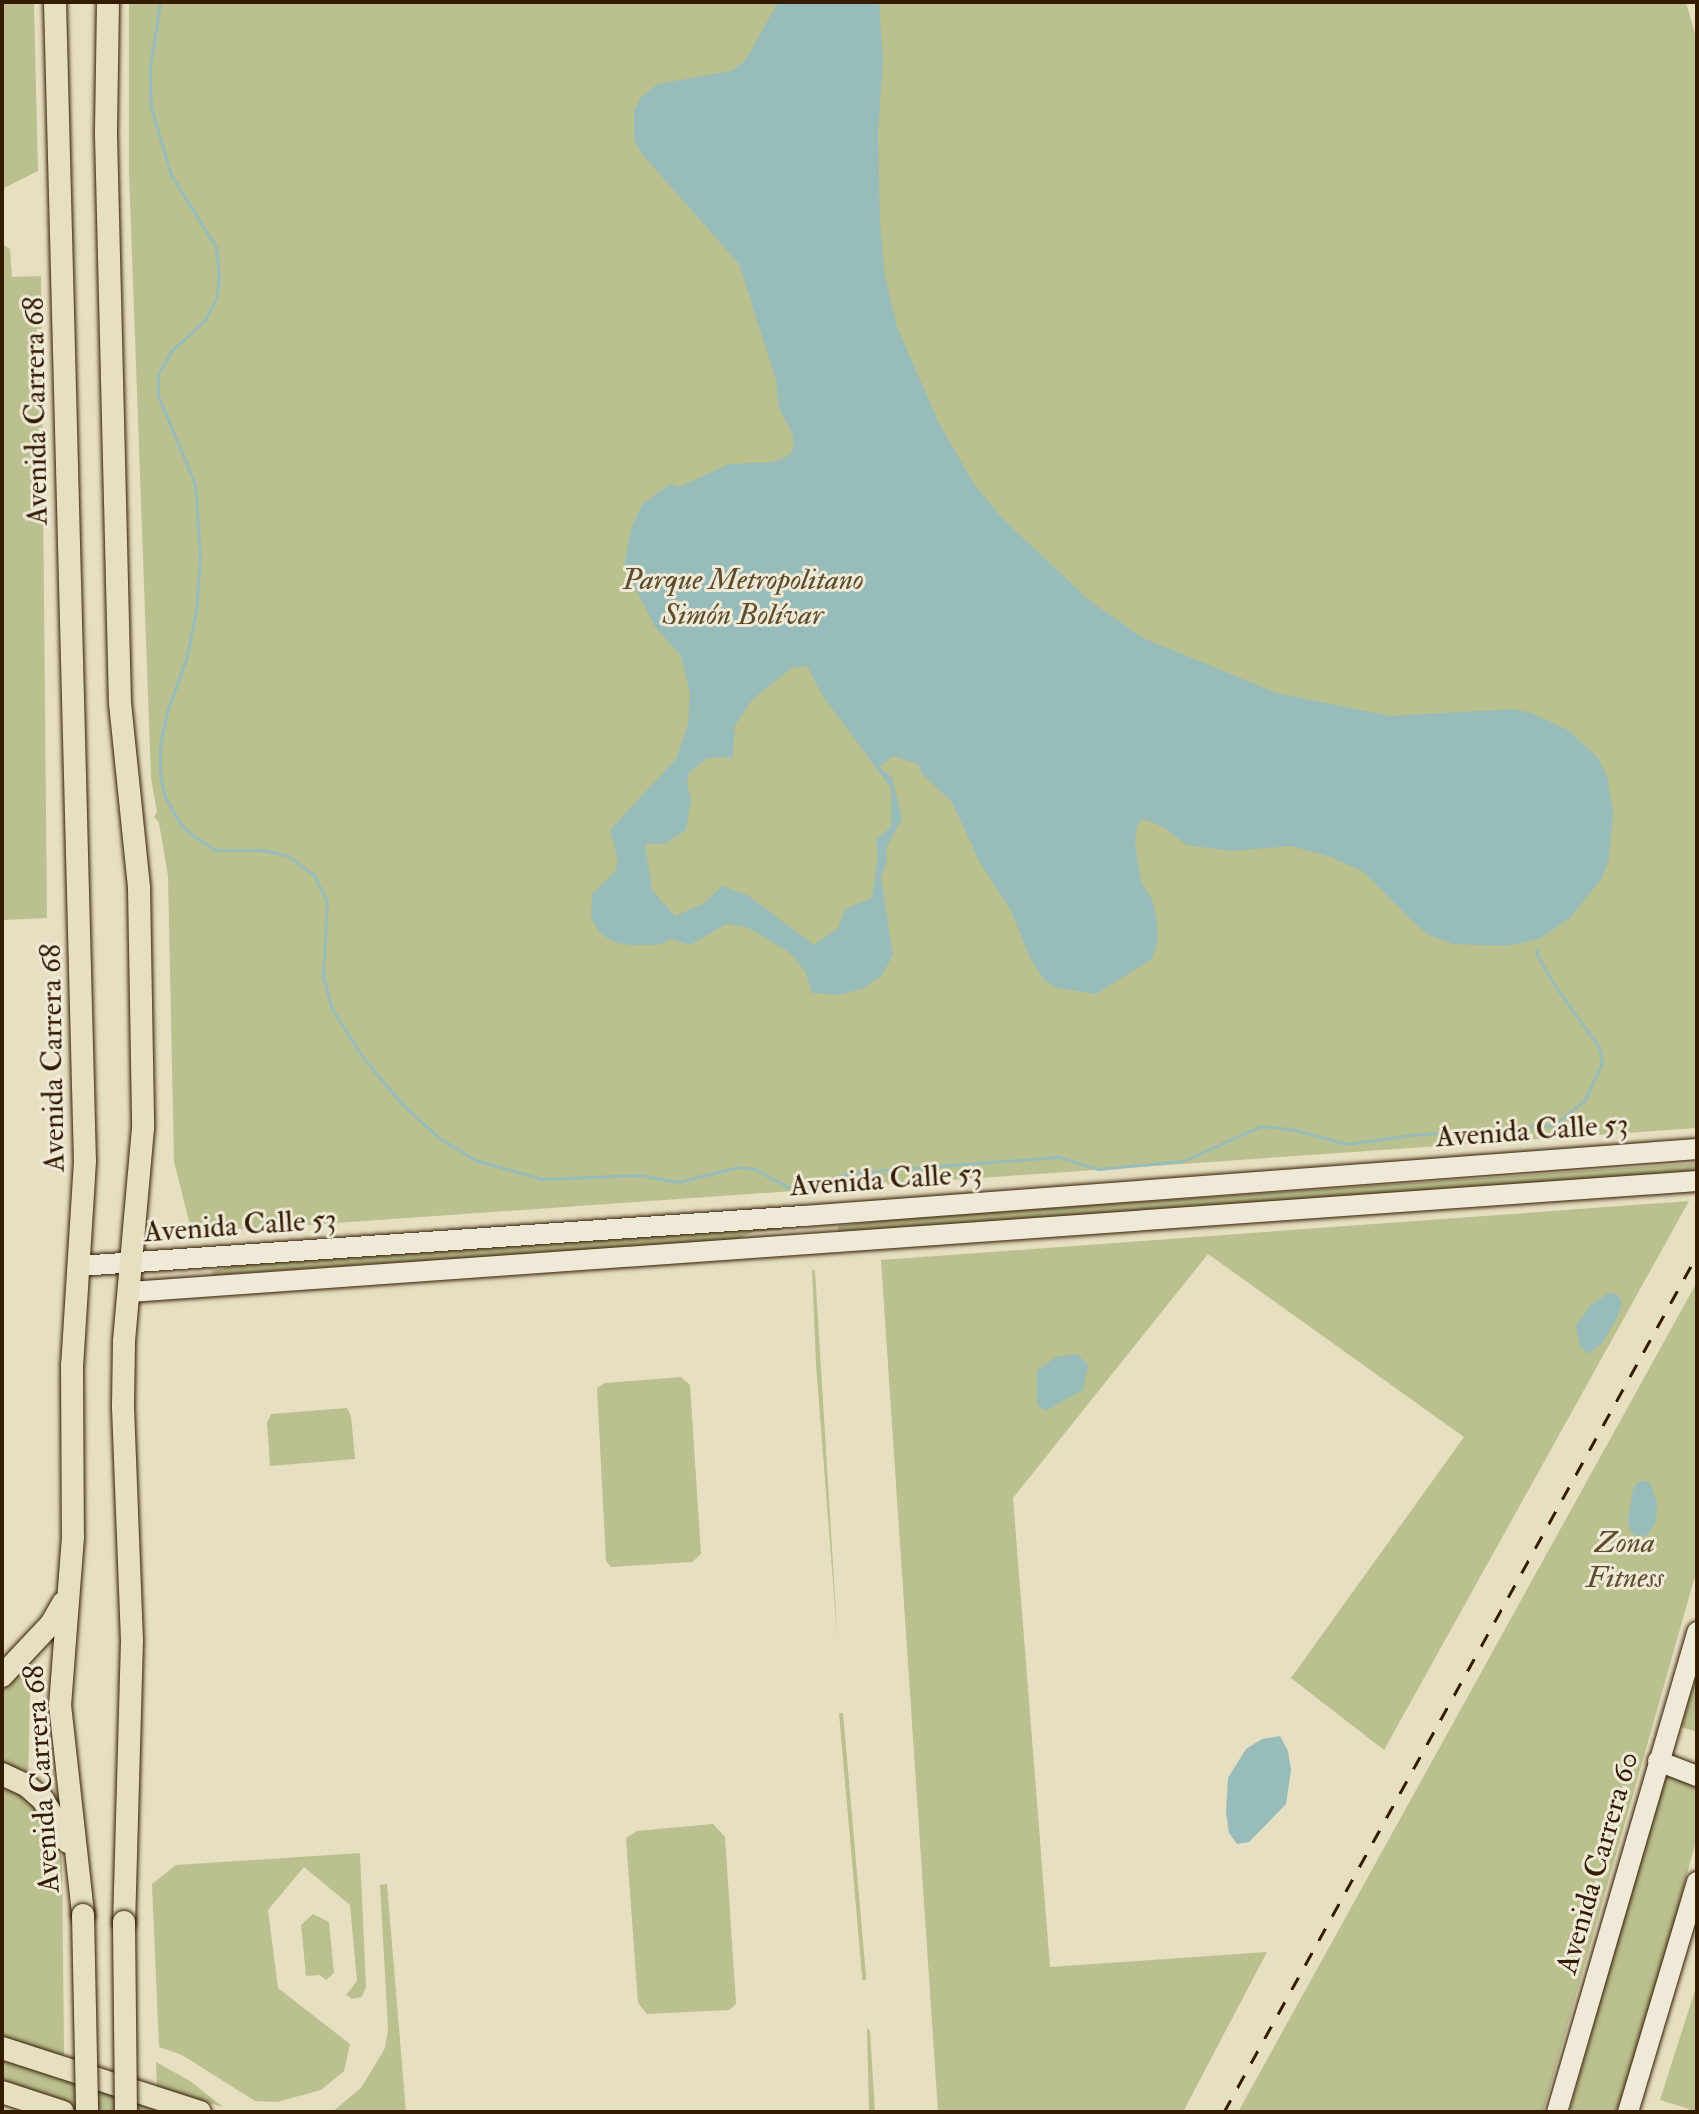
<!DOCTYPE html>
<html>
<head>
<meta charset="utf-8">
<style>
	body { margin:0 }
	#map { position:relative; width:1699px; height:2114px; overflow:hidden; background:#e7dfc2; font-family:"IM FELL Double Pica",serif }
	div>[style] { position:absolute }
	.green>* { inset:0; background:#bbc08f; transform-origin:0 0 }
	.water>* { inset:0; background:#98bcb9 }
	.stream>* { height:3px; margin:-1.5px; padding:0 1.5px; transform-origin:1.5px; border-radius:1.5px; background:#98bcb9 }
	.roads { filter:drop-shadow(0 0 2px #341b02) drop-shadow(0 0 2px #341b02) }
	.secondary>* { height:20px; margin:-10px; padding:0 10px; transform-origin:10px; border-radius:10px; background:#efead7 }
	.primary>* { height:22px; margin:-11px; padding:0 11px; transform-origin:11px; border-radius:11px; background:#e7dfc2 }
	.rail>* { height:3px; margin-top:-1.5px; transform-origin:0; background:repeating-linear-gradient(90deg,#341b02 0 14px,transparent 0 28px) }
	.bridges { filter:drop-shadow(0 0 2px #341b02) drop-shadow(0 0 2px #341b02) }
	.primary-bridge>* { height:22px; margin:-11px; padding:0 11px; transform-origin:11px; border-radius:11px; background:#e7dfc2 }
	span { translate:-50% -50%; white-space:nowrap; text-align:center; line-height:1.15; -webkit-text-stroke:6px #efead7; paint-order:stroke }
	.street-label { font-size:30px; color:#341b02 }
	.park-label { font-size:30px; color:#5c4d2c; font-style:italic }
	.frame { position:absolute; inset:0; border:4px solid #341b02; pointer-events:none }
</style>
</head>
<body>
<div id="map">
	<div class="green">
		<div style="clip-path:polygon(2px 2px,34px 2px,38px 171px,2px 189px)"></div>
		<div style="clip-path:polygon(129px 2px,1686px 2px,1697px 41px,1697px 1128px,192px 1233px,174px 1162px,168px 876px,159px 823px,154px 817px,157px 812px,151px 778px,129px 173px)"></div>
		<div style="clip-path:polygon(2px 244px,10px 249px,12px 277px,41px 276px,47px 918px,2px 920px)"></div>
		<div style="clip-path:polygon(1697px 1163px,1697px 1173px,838px 1233px,838px 1226px,895px 1219px)"></div>
		<div style="clip-path:polygon(1689px 1201px,1384px 1750px,1291px 1678px,1464px 1437px,1208px 1254px,1013px 1498px,1050px 1967px,1267px 1952px,1183px 2112px,938px 2112px,881px 1260px)"></div>
		<div style="clip-path:polygon(781px 1225px,782px 1230px,753px 1232px,735px 1240px,213px 1275px,212px 1271px,242px 1264px)"></div>
		<div style="clip-path:polygon(812px 1269px,815px 1271px,838px 1646px,816px 1364px)"></div>
		<div style="clip-path:polygon(1697px 1282px,1697px 1569px,1543px 2112px,1238px 2112px)"></div>
		<div style="clip-path:polygon(681px 1377px,690px 1385px,701px 1554px,692px 1562px,611px 1567px,606px 1561px,597px 1388px,605px 1383px)"></div>
		<div style="clip-path:polygon(347px 1408px,351px 1416px,355px 1459px,270px 1466px,267px 1423px,271px 1414px)"></div>
		<div style="clip-path:polygon(31px 1658px,28px 1779px,2px 1767px,2px 1688px)"></div>
		<div style="clip-path:polygon(1694px 1682px,1697px 1682px,1697px 1732px,1681px 1727px)"></div>
		<div style="left:843px;top:1713px;width:268px;height:4px;rotate:85deg"></div>
		<div style="clip-path:polygon(1666px 1770px,1697px 1780px,1697px 1836px,1649px 2020px,1622px 2112px,1569px 2112px)"></div>
		<div style="clip-path:polygon(2px 1784px,23px 1790px,52px 1820px,62px 1858px,64px 2055px,55px 2056px,2px 2037px)"></div>
		<div style="clip-path:polygon(713px 1824px,725px 1837px,736px 2004px,729px 2010px,647px 2014px,638px 2003px,626px 1838px,637px 1831px)"></div>
		<div style="clip-path:polygon(360px 1853px,366px 1987px,362px 1997px,352px 1999px,346px 1995px,357px 1981px,350px 1905px,304px 1867px,268px 1910px,278px 1988px,350px 2044px,344px 2071px,321px 2090px,277px 2102px,255px 2101px,182px 2055px,159px 2047px,152px 1884px,176px 1865px)"></div>
		<div style="clip-path:polygon(387px 1884px,406px 2112px,332px 2112px,361px 2088px,385px 2048px,388px 2029px,380px 1885px)"></div>
		<div style="clip-path:polygon(313px 1914px,329px 1922px,334px 1973px,326px 1980px,320px 1975px,306px 1976px,301px 1925px)"></div>
		<div style="clip-path:polygon(1697px 1984px,1697px 2112px,1689px 2112px,1689px 2109px,1660px 2100px)"></div>
		<div style="clip-path:polygon(867px 2028px,870px 2031px,875px 2112px,869px 2112px)"></div>
		<div style="clip-path:polygon(2px 2058px,164px 2112px,86px 2112px,15px 2089px,2px 2084px)"></div>
		<div style="clip-path:polygon(156px 2062px,190px 2081px,223px 2107px,157px 2090px)"></div>
	</div>
	<div class="water">
		<div style="clip-path:polygon(evenodd,778px 2px,879px 2px,883px 60px,878px 133px,880px 222px,885px 276px,897px 327px,939px 423px,974px 484px,1002px 518px,1089px 600px,1143px 638px,1277px 693px,1390px 716px,1513px 709px,1531px 713px,1568px 730px,1598px 758px,1607px 776px,1613px 812px,1609px 860px,1602px 878px,1570px 918px,1539px 939px,1507px 946px,1453px 944px,1431px 936px,1416px 925px,1365px 873px,1331px 857px,1291px 846px,1231px 851px,1187px 845px,1163px 827px,1143px 819px,1137px 826px,1135px 842px,1141px 882px,1152px 899px,1157px 921px,1158px 939px,1152px 959px,1096px 994px,1057px 988px,1044px 980px,1029px 956px,1011px 911px,979px 861px,952px 802px,923px 775px,918px 764px,893px 756px,879px 767px,892px 777px,902px 819px,886px 849px,887px 860px,881px 878px,893px 955px,882px 975px,864px 988px,840px 995px,812px 993px,805px 971px,790px 953px,747px 927px,726px 924px,690px 945px,672px 939px,659px 945px,630px 945px,613px 942px,599px 932px,591px 918px,592px 894px,615px 872px,618px 860px,610px 830px,676px 759px,688px 724px,690px 694px,681px 656px,655px 627px,624px 566px,631px 529px,643px 503px,671px 484px,679px 487px,729px 464px,773px 462px,790px 455px,794px 446px,793px 435px,779px 408px,776px 380px,739px 264px,642px 154px,634px 140px,634px 111px,641px 97px,658px 84px,731px 71px,745px 61px,778px 2px,807px 666px,822px 695px,891px 788px,891px 827px,876px 839px,878px 856px,872px 898px,845px 909px,838px 928px,814px 945px,749px 896px,722px 886px,703px 904px,675px 916px,652px 890px,645px 844px,665px 844px,686px 830px,691px 800px,687px 783px,689px 773px,707px 758px,733px 757px,735px 725px,753px 699px,792px 668px,807px 666px)"></div>
		<div style="clip-path:polygon(1610px 1292px,1619px 1296px,1622px 1303px,1617px 1318px,1602px 1343px,1589px 1354px,1580px 1347px,1576px 1325px,1591px 1305px)"></div>
		<div style="clip-path:polygon(1077px 1354px,1088px 1365px,1083px 1390px,1045px 1411px,1037px 1404px,1037px 1370px,1056px 1357px)"></div>
		<div style="clip-path:polygon(1649px 1481px,1657px 1502px,1656px 1521px,1648px 1535px,1636px 1536px,1630px 1530px,1628px 1521px,1633px 1489px,1638px 1482px)"></div>
		<div style="clip-path:polygon(1280px 1736px,1288px 1751px,1291px 1770px,1286px 1804px,1249px 1842px,1237px 1844px,1229px 1833px,1226px 1812px,1228px 1778px,1246px 1749px,1262px 1739px)"></div>
	</div>
	<div class="stream">
		<div style="left:160px;top:2px;width:67px;rotate:98.6deg"></div>
		<div style="left:150px;top:68px;width:39px;rotate:89deg"></div>
		<div style="left:151px;top:107px;width:71px;rotate:73.6deg"></div>
		<div style="left:171px;top:175px;width:85px;rotate:58deg"></div>
		<div style="left:216px;top:247px;width:28px;rotate:84deg"></div>
		<div style="left:219px;top:275px;width:24px;rotate:97deg"></div>
		<div style="left:216px;top:299px;width:24px;rotate:118deg"></div>
		<div style="left:205px;top:320px;width:46px;rotate:137.6deg"></div>
		<div style="left:171px;top:351px;width:26px;rotate:119deg"></div>
		<div style="left:158px;top:374px;width:22px;rotate:90deg"></div>
		<div style="left:158px;top:396px;width:95px;rotate:67.2deg"></div>
		<div style="left:195px;top:484px;width:73px;rotate:86.1deg"></div>
		<div style="left:200px;top:557px;width:54px;rotate:94.2deg"></div>
		<div style="left:196px;top:611px;width:46px;rotate:101.3deg"></div>
		<div style="left:187px;top:656px;width:59px;rotate:109.7deg"></div>
		<div style="left:167px;top:712px;width:33px;rotate:102deg"></div>
		<div style="left:160px;top:744px;width:30px;rotate:90deg"></div>
		<div style="left:160px;top:774px;width:24px;rotate:78deg"></div>
		<div style="left:165px;top:797px;width:34px;rotate:60deg"></div>
		<div style="left:182px;top:826px;width:16px;rotate:40deg"></div>
		<div style="left:194px;top:836px;width:25px;rotate:34deg"></div>
		<div style="left:215px;top:850px;width:48px"></div>
		<div style="left:263px;top:850px;width:26px;rotate:13deg"></div>
		<div style="left:288px;top:856px;width:31px;rotate:36deg"></div>
		<div style="left:313px;top:874px;width:30px;rotate:63deg"></div>
		<div style="left:327px;top:901px;width:75px;rotate:93.1deg"></div>
		<div style="left:323px;top:976px;width:34px;rotate:75deg"></div>
		<div style="left:332px;top:1009px;width:59px;rotate:57.4deg"></div>
		<div style="left:364px;top:1059px;width:60px;rotate:49.7deg"></div>
		<div style="left:403px;top:1105px;width:49px;rotate:42.5deg"></div>
		<div style="left:439px;top:1138px;width:42px;rotate:31.4deg"></div>
		<div style="left:475px;top:1160px;width:70px;rotate:15.8deg"></div>
		<div style="left:542px;top:1179px;width:97px;rotate:-2.4deg"></div>
		<div style="left:639px;top:1175px;width:40px;rotate:10deg"></div>
		<div style="left:678px;top:1182px;width:62px;rotate:-14deg"></div>
		<div style="left:738px;top:1167px;width:17px;rotate:7deg"></div>
		<div style="left:755px;top:1169px;width:38px;rotate:29deg"></div>
		<div style="left:788px;top:1187px;width:17px;rotate:10deg"></div>
		<div style="left:805px;top:1190px;width:47px;rotate:-21.1deg"></div>
		<div style="left:849px;top:1173px;width:211px;rotate:-4.4deg"></div>
		<div style="left:1059px;top:1157px;width:41px;rotate:17.1deg"></div>
		<div style="left:1098px;top:1169px;width:85px;rotate:-5.4deg"></div>
		<div style="left:1183px;top:1161px;width:85px;rotate:-24.2deg"></div>
		<div style="left:1261px;top:1126px;width:30px;rotate:6deg"></div>
		<div style="left:1291px;top:1129px;width:58px;rotate:15deg"></div>
		<div style="left:1347px;top:1144px;width:64px;rotate:-8.1deg"></div>
		<div style="left:1410px;top:1135px;width:144px;rotate:-4deg"></div>
		<div style="left:1554px;top:1125px;width:38px;rotate:-39deg"></div>
		<div style="left:1584px;top:1101px;width:42px;rotate:-64.7deg"></div>
		<div style="left:1602px;top:1063px;width:16px;rotate:-101deg"></div>
		<div style="left:1599px;top:1047px;width:72px;rotate:-125.9deg"></div>
		<div style="left:1557px;top:989px;width:42px;rotate:-120.3deg"></div>
		<div style="left:1536px;top:953px;width:4px;rotate:-63deg"></div>
	</div>
	<div class="roads">
		<div class="secondary">
			<div style="left:79px;top:1266px;width:727px;rotate:-3.95deg"></div>
			<div style="left:804px;top:1216px;width:896px;rotate:-4.29deg"></div>
			<div style="left:130px;top:1292px;width:1571px;rotate:-4.05deg"></div>
			<div style="left:1658px;top:1761px;width:42px;rotate:21deg"></div>
			<div style="left:1557px;top:2112px;width:500px;rotate:-73.7deg"></div>
			<div style="left:1628px;top:2112px;width:240px;rotate:-73.3deg"></div>
		</div>
		<div class="primary">
			<div style="left:55px;top:2px;width:1159px;rotate:88.52deg"></div>
			<div style="left:85px;top:1161px;width:204px;rotate:93.6deg"></div>
			<div style="left:72px;top:1365px;width:172px;rotate:89.7deg"></div>
			<div style="left:73px;top:1537px;width:169px;rotate:94.4deg"></div>
			<div style="left:60px;top:1705px;width:211px;rotate:83.7deg"></div>
			<div style="left:108px;top:2px;width:133px;rotate:90.9deg"></div>
			<div style="left:106px;top:135px;width:568px;rotate:88.59deg"></div>
			<div style="left:120px;top:703px;width:186px;rotate:84.1deg"></div>
			<div style="left:139px;top:888px;width:240px;rotate:89deg"></div>
			<div style="left:143px;top:1128px;width:215px;rotate:95.1deg"></div>
			<div style="left:124px;top:1342px;width:65px;rotate:90.9deg"></div>
			<div style="left:123px;top:1407px;width:233px;rotate:87.8deg"></div>
			<div style="left:132px;top:1640px;width:282px;rotate:91.6deg"></div>
			<div style="left:2px;top:1676px;width:71px;rotate:-46.7deg"></div>
			<div style="left:51px;top:1624px;width:24px;rotate:-60deg"></div>
			<div style="left:2px;top:1774px;width:26px;rotate:25deg"></div>
			<div style="left:26px;top:1785px;width:23px;rotate:41deg"></div>
			<div style="left:43px;top:1800px;width:49px;rotate:59.2deg"></div>
			<div style="left:2px;top:2048px;width:208px;rotate:17.9deg"></div>
			<div style="left:2px;top:2092px;width:64px;rotate:18.2deg"></div>
		</div>
	</div>
	<div class="rail">
		<div style="left:1224px;top:2112px;width:979px;rotate:-61.1deg"></div>
	</div>
	<div class="bridges">
		<div class="primary-bridge">
			<div style="left:83px;top:1915px;width:197px;rotate:88.8deg"></div>
			<div style="left:124px;top:1922px;width:190px;rotate:89.4deg"></div>
		</div>
	</div>
	<div class="street-label">
		<span style="left:36px;top:411px;rotate:-91deg">Avenida Carrera 68</span>
		<span style="left:53px;top:1058px;rotate:-91deg">Avenida Carrera 68</span>
		<span style="left:1532px;top:1131px;rotate:-4deg">Avenida Calle 53</span>
		<span style="left:886px;top:1180px;rotate:-4deg">Avenida Calle 53</span>
		<span style="left:240px;top:1226px;rotate:-4deg">Avenida Calle 53</span>
		<span style="left:42px;top:1779px;rotate:-94deg">Avenida Carrera 68</span>
		<span style="left:1598px;top:1863px;rotate:-74deg">Avenida Carrera 60</span>
	</div>
	<div class="park-label">
		<span style="left:743px;top:597px">Parque Metropolitano<br>Simón Bolívar</span>
		<span style="left:1625px;top:1560px">Zona<br>Fitness</span>
	</div>
	<div class="frame"></div>
</div>
</body>
</html>
